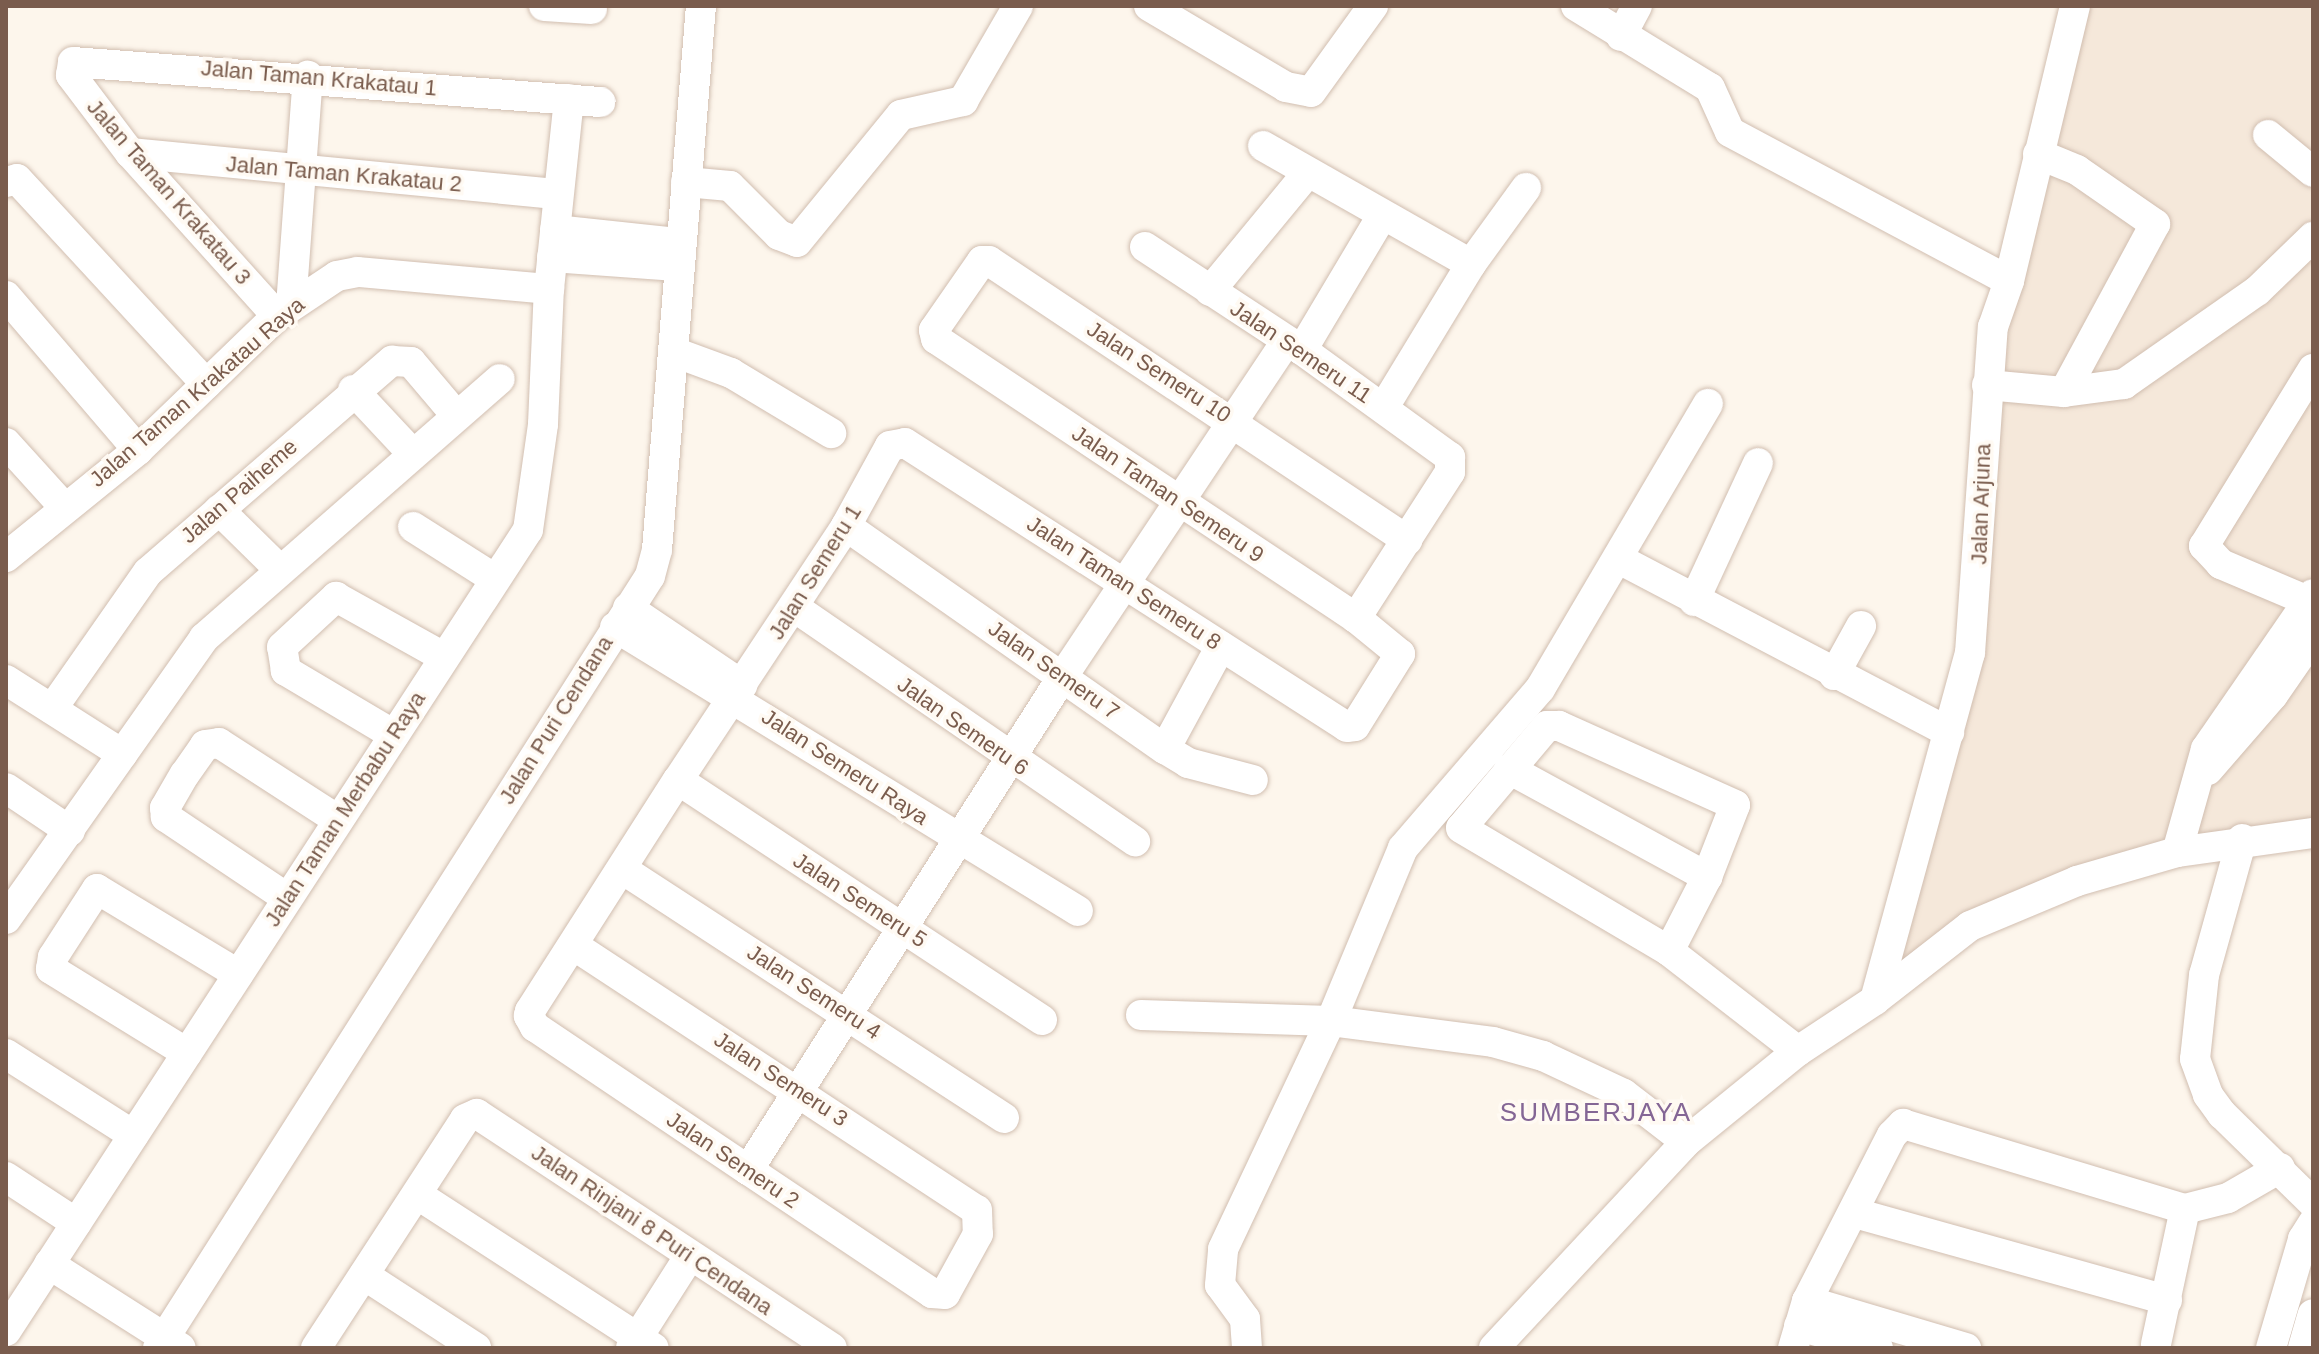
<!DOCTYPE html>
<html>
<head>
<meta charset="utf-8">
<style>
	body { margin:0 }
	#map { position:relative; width:2319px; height:1354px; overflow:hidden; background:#fdf6ec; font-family:Helvetica,sans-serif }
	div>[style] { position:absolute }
	.residential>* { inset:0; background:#f5e8da }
	.roads { filter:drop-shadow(0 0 2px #d1beb0) drop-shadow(0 0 2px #d1beb0) }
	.minor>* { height:30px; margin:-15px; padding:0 15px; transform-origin:15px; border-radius:15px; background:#fff }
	span { translate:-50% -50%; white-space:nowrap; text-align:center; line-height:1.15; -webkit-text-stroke:7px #fffaf3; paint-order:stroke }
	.street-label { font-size:22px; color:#7a5c4d }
	.quarter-label { font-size:26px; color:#846695; letter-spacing:2px }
	.frame { position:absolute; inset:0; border:8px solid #7a5c4d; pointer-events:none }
</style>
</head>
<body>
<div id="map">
	<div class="residential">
		<div style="clip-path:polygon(2075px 6px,2313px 6px,2313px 836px,2177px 852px,1970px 926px,1875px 1000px,1949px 732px,1987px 385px)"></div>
	</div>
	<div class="roads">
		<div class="minor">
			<div style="left:544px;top:6px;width:48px;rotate:3.6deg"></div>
			<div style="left:1149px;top:6px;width:159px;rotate:30.6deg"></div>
			<div style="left:1286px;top:87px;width:25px;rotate:11deg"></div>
			<div style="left:1311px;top:92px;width:106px;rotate:-54.2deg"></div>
			<div style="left:1576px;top:6px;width:157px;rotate:31.5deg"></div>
			<div style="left:1710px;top:88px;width:48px;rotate:65.6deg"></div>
			<div style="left:1730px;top:132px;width:316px;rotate:28.1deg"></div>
			<div style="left:1621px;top:36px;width:34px;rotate:-62deg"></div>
			<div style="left:2268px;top:135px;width:58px;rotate:39.4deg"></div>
			<div style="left:1263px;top:146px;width:239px;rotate:29.6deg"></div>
			<div style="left:1471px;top:264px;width:167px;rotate:121.3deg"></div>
			<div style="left:130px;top:153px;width:430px;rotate:5.5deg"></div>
			<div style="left:2038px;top:154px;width:42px;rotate:22.3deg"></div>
			<div style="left:2077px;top:170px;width:95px;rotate:34.7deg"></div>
			<div style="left:2155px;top:224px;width:191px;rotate:118.4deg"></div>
			<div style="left:6px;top:182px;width:11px;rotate:-15deg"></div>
			<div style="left:17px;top:179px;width:279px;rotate:47.3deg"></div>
			<div style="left:686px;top:182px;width:44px;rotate:5.2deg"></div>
			<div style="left:730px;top:186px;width:69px;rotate:45deg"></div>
			<div style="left:779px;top:235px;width:19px;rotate:21deg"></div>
			<div style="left:797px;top:242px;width:164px;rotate:-50.7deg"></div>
			<div style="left:901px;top:115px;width:64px;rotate:-12.7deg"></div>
			<div style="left:963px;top:101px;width:110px;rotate:-59.9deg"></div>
			<div style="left:555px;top:230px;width:125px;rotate:6deg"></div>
			<div style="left:1145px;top:247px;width:188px;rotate:33.3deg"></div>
			<div style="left:1302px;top:350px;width:183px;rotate:35.9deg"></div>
			<div style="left:1450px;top:457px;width:15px;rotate:90deg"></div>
			<div style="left:1450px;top:472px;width:174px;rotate:122.8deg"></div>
			<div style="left:552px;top:257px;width:125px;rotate:4.1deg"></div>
			<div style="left:1471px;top:264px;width:94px;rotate:-54.1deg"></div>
			<div style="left:1210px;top:291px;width:154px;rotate:-50.5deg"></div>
			<div style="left:6px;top:296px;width:203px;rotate:49.4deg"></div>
			<div style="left:291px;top:306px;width:231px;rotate:-85.8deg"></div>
			<div style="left:277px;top:316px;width:219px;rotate:-132deg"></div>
			<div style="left:130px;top:153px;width:98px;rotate:-127.1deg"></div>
			<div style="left:71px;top:75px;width:13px;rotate:-81deg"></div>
			<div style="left:73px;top:62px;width:529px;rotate:4.34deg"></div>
			<div style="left:1302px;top:350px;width:156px;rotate:-59.2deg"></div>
			<div style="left:674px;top:352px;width:61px;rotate:20.2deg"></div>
			<div style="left:731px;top:373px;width:117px;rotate:31deg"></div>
			<div style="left:1987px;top:385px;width:77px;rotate:5.2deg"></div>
			<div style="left:2064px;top:392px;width:61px;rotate:-7.6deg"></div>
			<div style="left:2124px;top:384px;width:162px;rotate:-35deg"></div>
			<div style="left:2257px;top:291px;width:78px;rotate:-44deg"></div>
			<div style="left:353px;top:390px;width:85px;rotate:46.9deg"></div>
			<div style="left:6px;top:443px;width:86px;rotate:47.8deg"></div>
			<div style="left:219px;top:510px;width:83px;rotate:44.5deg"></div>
			<div style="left:846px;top:526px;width:389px;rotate:35deg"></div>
			<div style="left:1165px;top:749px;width:117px;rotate:-61.5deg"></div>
			<div style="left:413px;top:527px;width:97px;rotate:32.4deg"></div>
			<div style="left:6px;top:557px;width:170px;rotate:-39deg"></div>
			<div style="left:138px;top:450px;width:193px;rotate:-44deg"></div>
			<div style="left:277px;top:316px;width:72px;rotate:-33.7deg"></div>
			<div style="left:337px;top:276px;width:21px;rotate:-11deg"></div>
			<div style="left:358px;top:272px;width:192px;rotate:5.1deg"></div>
			<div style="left:1619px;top:559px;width:373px;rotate:27.7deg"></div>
			<div style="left:1694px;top:601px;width:152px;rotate:-65.1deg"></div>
			<div style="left:2308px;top:601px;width:95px;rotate:-157deg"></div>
			<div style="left:2221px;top:564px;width:25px;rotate:-133deg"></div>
			<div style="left:2204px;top:546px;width:208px;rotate:-58.4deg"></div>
			<div style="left:794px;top:607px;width:414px;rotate:34.5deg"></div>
			<div style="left:628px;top:608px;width:138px;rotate:34deg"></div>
			<div style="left:615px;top:627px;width:543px;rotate:31.52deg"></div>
			<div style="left:1834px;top:675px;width:56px;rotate:-61.1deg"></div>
			<div style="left:6px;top:680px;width:138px;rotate:32.5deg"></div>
			<div style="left:52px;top:709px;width:167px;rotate:-55deg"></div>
			<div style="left:148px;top:572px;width:323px;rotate:-40.9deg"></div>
			<div style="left:392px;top:361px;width:19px;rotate:3deg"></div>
			<div style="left:411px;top:362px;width:68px;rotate:49.8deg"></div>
			<div style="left:394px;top:735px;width:126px;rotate:-149.3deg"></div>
			<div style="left:286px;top:671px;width:24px;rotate:-99deg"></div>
			<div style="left:282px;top:647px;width:74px;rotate:-42.8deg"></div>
			<div style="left:336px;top:597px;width:124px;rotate:29.1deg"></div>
			<div style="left:1165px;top:749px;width:27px;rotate:31deg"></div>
			<div style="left:1188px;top:763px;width:67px;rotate:14.7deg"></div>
			<div style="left:1509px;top:769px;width:226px;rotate:28.6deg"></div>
			<div style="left:2208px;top:770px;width:99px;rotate:-49.1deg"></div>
			<div style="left:2273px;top:695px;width:70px;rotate:-55.4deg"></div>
			<div style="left:678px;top:780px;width:436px;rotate:33.4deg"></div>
			<div style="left:6px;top:788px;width:77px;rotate:33.9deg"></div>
			<div style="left:2242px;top:839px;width:141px;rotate:105.6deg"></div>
			<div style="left:2204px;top:975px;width:84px;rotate:96.1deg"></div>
			<div style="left:2195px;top:1059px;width:38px;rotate:70deg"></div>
			<div style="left:2208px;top:1095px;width:24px;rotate:54deg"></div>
			<div style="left:2222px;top:1114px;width:127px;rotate:44.4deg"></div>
			<div style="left:2177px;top:852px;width:107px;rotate:-74.3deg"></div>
			<div style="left:2206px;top:749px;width:188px;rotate:-55.4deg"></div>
			<div style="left:622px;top:869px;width:456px;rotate:33.1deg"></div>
			<div style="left:287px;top:898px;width:146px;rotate:-146.2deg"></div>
			<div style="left:166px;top:817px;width:9px;rotate:-96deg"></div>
			<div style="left:165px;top:808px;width:39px;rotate:-60deg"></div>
			<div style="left:185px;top:774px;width:35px;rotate:-55deg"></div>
			<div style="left:205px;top:745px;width:14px;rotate:-8deg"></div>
			<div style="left:219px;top:743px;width:142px;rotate:32.9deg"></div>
			<div style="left:6px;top:919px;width:344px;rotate:-54.8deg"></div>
			<div style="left:204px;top:638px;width:393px;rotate:-41.2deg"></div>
			<div style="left:573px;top:945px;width:483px;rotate:33.3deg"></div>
			<div style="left:977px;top:1210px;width:24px;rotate:88deg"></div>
			<div style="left:978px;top:1234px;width:68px;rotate:118.8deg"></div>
			<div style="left:945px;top:1294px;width:13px;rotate:-176deg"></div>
			<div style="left:932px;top:1293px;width:221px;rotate:-146.2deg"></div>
			<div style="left:748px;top:1170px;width:257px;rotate:-146.1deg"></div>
			<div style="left:535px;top:1027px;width:13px;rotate:-119deg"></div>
			<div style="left:529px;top:1016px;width:5px;rotate:-79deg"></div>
			<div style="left:530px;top:1011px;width:274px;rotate:-57.4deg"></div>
			<div style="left:678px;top:780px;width:305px;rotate:-56.5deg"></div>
			<div style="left:846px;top:526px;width:91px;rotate:-61.2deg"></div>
			<div style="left:890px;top:446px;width:15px;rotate:-11deg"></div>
			<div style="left:905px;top:443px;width:525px;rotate:32.72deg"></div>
			<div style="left:1347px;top:727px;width:8px;rotate:-7deg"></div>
			<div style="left:1355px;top:726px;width:85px;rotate:-58deg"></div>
			<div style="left:1400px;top:654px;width:57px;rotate:-140.7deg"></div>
			<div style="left:1356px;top:618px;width:504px;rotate:-146.4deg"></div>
			<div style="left:936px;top:339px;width:9px;rotate:-103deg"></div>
			<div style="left:934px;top:330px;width:84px;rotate:-55.2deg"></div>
			<div style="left:982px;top:261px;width:7px"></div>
			<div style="left:989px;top:261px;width:503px;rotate:33.72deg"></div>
			<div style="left:1669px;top:951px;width:83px;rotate:-62.8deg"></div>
			<div style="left:1707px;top:877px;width:77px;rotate:-68.7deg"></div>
			<div style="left:1735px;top:805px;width:193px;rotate:-155.8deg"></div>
			<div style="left:1559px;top:726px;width:12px;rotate:180deg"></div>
			<div style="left:1547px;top:726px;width:133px;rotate:130.1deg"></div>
			<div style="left:1461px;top:828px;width:242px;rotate:30.6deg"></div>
			<div style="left:1669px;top:951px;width:163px;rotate:37.8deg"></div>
			<div style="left:1875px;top:1000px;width:360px;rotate:-74.7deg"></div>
			<div style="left:1970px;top:653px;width:327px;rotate:-86deg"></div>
			<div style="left:1993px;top:327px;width:49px;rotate:-70.8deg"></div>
			<div style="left:2009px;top:281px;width:283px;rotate:-76.5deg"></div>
			<div style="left:1141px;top:1015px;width:190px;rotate:1.8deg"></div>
			<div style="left:1331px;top:1021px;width:163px;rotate:7.4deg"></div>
			<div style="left:1493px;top:1042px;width:52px;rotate:15.6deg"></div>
			<div style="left:1543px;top:1056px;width:89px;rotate:25.1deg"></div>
			<div style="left:1624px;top:1094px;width:78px;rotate:37.7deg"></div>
			<div style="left:187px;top:1053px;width:160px;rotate:-148.3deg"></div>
			<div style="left:51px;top:969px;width:12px;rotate:-81deg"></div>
			<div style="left:53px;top:957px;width:81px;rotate:-57.1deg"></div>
			<div style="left:97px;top:889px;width:165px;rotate:31.1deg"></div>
			<div style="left:6px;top:1054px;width:151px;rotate:32.5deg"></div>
			<div style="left:748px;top:1170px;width:586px;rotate:-57.48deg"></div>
			<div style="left:1063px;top:676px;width:402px;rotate:-56.3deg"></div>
			<div style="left:6px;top:1177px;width:84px;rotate:33.3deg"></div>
			<div style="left:418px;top:1195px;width:281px;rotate:33deg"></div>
			<div style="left:1855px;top:1213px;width:324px;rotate:15.6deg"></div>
			<div style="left:49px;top:1264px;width:156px;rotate:32.5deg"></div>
			<div style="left:364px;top:1275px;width:134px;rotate:33.1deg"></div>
			<div style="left:1807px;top:1301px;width:166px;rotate:16.5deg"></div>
			<div style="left:1799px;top:1326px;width:82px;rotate:15.6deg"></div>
			<div style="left:6px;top:1331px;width:956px;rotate:-56.91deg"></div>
			<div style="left:528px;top:530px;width:107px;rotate:-81.9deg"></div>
			<div style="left:543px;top:424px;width:135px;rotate:-87.5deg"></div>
			<div style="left:549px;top:289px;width:191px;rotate:-84deg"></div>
			<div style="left:2156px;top:1344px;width:138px;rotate:-77.9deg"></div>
			<div style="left:158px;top:1348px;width:915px;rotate:-57.49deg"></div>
			<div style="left:650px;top:576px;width:27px;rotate:-75deg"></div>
			<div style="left:657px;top:550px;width:546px;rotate:-85.38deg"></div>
			<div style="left:316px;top:1348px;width:273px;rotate:-56.9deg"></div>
			<div style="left:465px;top:1119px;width:13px;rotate:-23deg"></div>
			<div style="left:477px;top:1114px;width:425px;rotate:33.4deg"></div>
			<div style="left:631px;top:1348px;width:108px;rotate:-57.5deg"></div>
			<div style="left:1247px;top:1348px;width:29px;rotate:-94deg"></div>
			<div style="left:1245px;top:1319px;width:42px;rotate:-126.3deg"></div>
			<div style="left:1220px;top:1285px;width:36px;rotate:-85deg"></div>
			<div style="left:1223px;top:1249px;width:252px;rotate:-64.7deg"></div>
			<div style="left:1331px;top:1021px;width:187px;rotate:-67.4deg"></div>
			<div style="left:1403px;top:848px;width:210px;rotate:-49.3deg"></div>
			<div style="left:1540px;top:689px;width:331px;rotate:-59.5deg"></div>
			<div style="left:1494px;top:1348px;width:282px;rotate:-47deg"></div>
			<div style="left:1686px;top:1142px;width:144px;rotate:-39.1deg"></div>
			<div style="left:1798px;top:1051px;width:92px;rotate:-33.5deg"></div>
			<div style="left:1875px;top:1000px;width:120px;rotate:-37.9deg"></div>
			<div style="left:1970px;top:926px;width:116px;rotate:-22.8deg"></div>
			<div style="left:2077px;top:881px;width:104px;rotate:-16.2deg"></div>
			<div style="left:2177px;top:852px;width:137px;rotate:-8deg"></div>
			<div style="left:1793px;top:1348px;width:49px;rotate:-73.4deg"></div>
			<div style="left:1807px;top:1301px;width:186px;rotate:-62.9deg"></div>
			<div style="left:1892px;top:1135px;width:16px;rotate:-45deg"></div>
			<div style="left:1903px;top:1124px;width:295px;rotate:16.8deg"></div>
			<div style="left:2185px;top:1209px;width:44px;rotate:-14.3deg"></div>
			<div style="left:2228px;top:1198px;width:60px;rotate:-30deg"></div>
			<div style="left:2271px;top:1348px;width:114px;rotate:-73.6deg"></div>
			<div style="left:2303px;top:1239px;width:19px;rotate:-58deg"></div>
			<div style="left:2303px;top:1348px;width:35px;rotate:-74deg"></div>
		</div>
	</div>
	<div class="street-label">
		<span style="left:319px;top:78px;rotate:5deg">Jalan Taman Krakatau 1</span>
		<span style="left:344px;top:174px;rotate:5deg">Jalan Taman Krakatau 2</span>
		<span style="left:169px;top:192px;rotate:49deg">Jalan Taman Krakatau 3</span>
		<span style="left:1301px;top:352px;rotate:34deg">Jalan Semeru 11</span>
		<span style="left:1159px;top:372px;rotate:33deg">Jalan Semeru 10</span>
		<span style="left:197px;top:392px;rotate:-41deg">Jalan Taman Krakatau Raya</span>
		<span style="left:239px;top:491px;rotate:-41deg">Jalan Paiheme</span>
		<span style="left:1168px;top:494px;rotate:34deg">Jalan Taman Semeru 9</span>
		<span style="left:1981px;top:504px;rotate:-88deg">Jalan Arjuna</span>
		<span style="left:815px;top:572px;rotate:-58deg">Jalan Semeru 1</span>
		<span style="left:1124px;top:583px;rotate:33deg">Jalan Taman Semeru 8</span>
		<span style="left:1054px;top:670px;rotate:35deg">Jalan Semeru 7</span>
		<span style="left:556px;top:720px;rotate:-58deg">Jalan Puri Cendana</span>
		<span style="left:963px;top:726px;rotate:35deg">Jalan Semeru 6</span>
		<span style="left:845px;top:767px;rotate:33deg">Jalan Semeru Raya</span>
		<span style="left:345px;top:809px;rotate:-57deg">Jalan Taman Merbabu Raya</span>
		<span style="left:860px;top:900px;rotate:33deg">Jalan Semeru 5</span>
		<span style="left:814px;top:992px;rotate:33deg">Jalan Semeru 4</span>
		<span style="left:781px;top:1079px;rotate:33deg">Jalan Semeru 3</span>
		<span style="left:733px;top:1160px;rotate:34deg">Jalan Semeru 2</span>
		<span style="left:652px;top:1230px;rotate:34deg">Jalan Rinjani 8 Puri Cendana</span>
	</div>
	<div class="quarter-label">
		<span style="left:1596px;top:1113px">SUMBERJAYA</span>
	</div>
	<div class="frame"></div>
</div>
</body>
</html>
